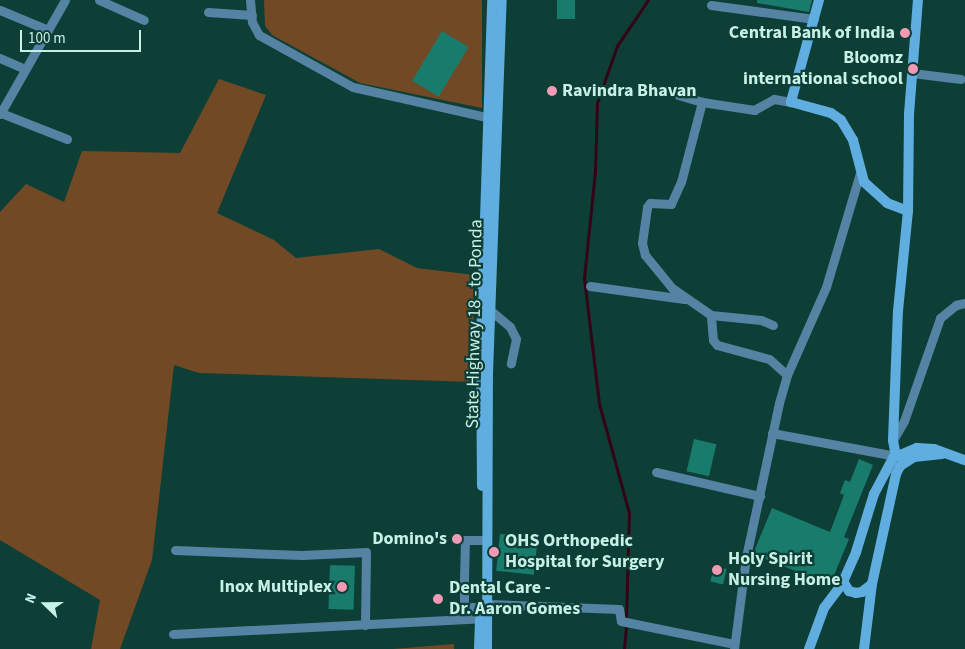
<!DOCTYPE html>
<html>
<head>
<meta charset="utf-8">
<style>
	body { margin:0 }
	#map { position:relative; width:965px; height:649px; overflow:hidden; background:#0d3f37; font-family:"Source Sans 3",sans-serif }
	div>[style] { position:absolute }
	.green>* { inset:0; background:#724925 }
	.stream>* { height:2.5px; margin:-1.25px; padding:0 1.25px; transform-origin:1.25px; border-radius:1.25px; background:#330418 }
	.building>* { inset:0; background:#187b6c; transform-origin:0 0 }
	.street>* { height:9px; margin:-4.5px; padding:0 4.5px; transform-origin:4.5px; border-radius:4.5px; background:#5483a3 }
	.secondary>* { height:10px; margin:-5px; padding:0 5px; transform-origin:5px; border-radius:5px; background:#60ade0 }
	.dots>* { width:14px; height:14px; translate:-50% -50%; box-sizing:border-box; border:2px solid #0d3f37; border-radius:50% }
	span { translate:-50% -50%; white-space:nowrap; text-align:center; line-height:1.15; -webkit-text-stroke:4.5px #0d3f37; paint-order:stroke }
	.poi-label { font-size:18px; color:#c7f0e7; font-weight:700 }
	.right { translate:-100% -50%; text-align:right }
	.left { translate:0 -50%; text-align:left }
	.street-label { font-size:18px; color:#c7f0e7 }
	.north { position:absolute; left:20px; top:579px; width:50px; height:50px; -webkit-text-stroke:4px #0d3f37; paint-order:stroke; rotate:292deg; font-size:14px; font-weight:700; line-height:20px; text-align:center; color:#c7f0e7 }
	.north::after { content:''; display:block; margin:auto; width:18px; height:22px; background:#c7f0e7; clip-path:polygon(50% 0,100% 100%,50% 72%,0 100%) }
	.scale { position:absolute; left:20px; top:30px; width:121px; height:22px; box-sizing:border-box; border:2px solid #c7f0e7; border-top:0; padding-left:6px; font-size:15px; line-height:18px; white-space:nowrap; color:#c7f0e7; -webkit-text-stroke:4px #0d3f37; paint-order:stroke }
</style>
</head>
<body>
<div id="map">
	<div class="green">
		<div style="clip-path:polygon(264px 0,482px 0,482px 108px,360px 83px,272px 35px,265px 26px)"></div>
		<div style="clip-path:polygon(219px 79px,266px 95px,217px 213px,274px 240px,296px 258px,379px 249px,417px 268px,474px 275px,473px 382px,199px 373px,174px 365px,152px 560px,120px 649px,91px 649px,100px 600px,0 540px,0 212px,26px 184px,64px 202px,82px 151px,180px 153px)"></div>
		<div style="clip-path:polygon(454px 644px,454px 649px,393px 649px)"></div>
	</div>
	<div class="stream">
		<div style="left:626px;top:620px;width:107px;rotate:-88.4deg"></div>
		<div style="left:629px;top:513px;width:113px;rotate:-105.4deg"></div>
		<div style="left:599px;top:404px;width:127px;rotate:-96.8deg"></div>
		<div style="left:584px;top:278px;width:108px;rotate:-84.1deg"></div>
		<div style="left:595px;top:171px;width:68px;rotate:-88.3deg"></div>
		<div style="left:597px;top:103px;width:60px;rotate:-70.7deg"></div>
		<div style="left:617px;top:46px;width:55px;rotate:-56deg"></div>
		<div style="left:624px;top:649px;width:24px;rotate:-85deg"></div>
	</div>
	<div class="building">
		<div style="left:557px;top:0;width:18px;height:19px"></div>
		<div style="clip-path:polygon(757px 0,812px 0,809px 12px,757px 3px)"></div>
		<div style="left:442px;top:31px;width:31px;height:58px;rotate:31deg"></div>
		<div style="left:694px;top:439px;width:23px;height:33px;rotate:13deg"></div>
		<div style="clip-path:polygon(859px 459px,873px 465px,844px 537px,849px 539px,830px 585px,753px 554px,772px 508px,830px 532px,844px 495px,840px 493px,845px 480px,850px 482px)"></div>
		<div style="left:500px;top:534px;width:38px;height:37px;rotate:6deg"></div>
		<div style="left:330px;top:565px;width:25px;height:44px;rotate:2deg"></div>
		<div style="left:714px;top:566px;width:13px;height:16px;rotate:13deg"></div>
	</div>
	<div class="street">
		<div style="left:99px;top:0;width:49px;rotate:24deg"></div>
		<div style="left:250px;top:0;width:22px;rotate:85deg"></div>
		<div style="left:252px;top:22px;width:15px;rotate:62deg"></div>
		<div style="left:259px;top:35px;width:107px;rotate:29deg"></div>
		<div style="left:353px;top:87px;width:146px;rotate:12.7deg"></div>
		<div style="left:711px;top:5px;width:104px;rotate:7.7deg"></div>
		<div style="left:0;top:10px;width:52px;rotate:22.6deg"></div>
		<div style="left:208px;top:12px;width:44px;rotate:3.9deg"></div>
		<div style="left:0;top:58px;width:27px;rotate:24deg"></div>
		<div style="left:912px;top:73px;width:49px;rotate:7deg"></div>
		<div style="left:678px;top:95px;width:25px;rotate:16deg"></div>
		<div style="left:1px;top:113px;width:71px;rotate:21.5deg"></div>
		<div style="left:0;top:114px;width:131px;rotate:-60.3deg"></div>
		<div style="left:590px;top:286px;width:95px;rotate:7.9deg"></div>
		<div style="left:490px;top:310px;width:26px;rotate:40deg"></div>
		<div style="left:510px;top:327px;width:13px;rotate:63deg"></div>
		<div style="left:516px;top:339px;width:25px;rotate:102deg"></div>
		<div style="left:711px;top:315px;width:50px;rotate:5.7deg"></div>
		<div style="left:761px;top:320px;width:13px;rotate:23deg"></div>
		<div style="left:787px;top:375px;width:24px;rotate:-138deg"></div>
		<div style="left:769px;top:359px;width:54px;rotate:-164.9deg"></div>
		<div style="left:717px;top:345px;width:6px;rotate:-129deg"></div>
		<div style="left:713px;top:340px;width:25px;rotate:-95deg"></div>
		<div style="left:711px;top:315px;width:47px;rotate:-145.3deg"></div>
		<div style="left:672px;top:288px;width:43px;rotate:-129.3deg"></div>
		<div style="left:645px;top:255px;width:12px;rotate:-104deg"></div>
		<div style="left:642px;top:243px;width:36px;rotate:-82deg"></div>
		<div style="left:647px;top:207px;width:5px;rotate:-53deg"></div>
		<div style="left:650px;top:203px;width:21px;rotate:3deg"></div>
		<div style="left:671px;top:204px;width:24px;rotate:-66deg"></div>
		<div style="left:681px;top:182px;width:83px;rotate:-75.3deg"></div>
		<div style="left:702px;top:102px;width:53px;rotate:8.7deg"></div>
		<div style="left:754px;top:110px;width:23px;rotate:-29deg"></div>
		<div style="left:774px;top:99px;width:17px;rotate:10deg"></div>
		<div style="left:772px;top:433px;width:126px;rotate:10.5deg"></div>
		<div style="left:893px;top:440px;width:22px;rotate:-60deg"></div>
		<div style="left:904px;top:421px;width:109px;rotate:-70.7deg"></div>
		<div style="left:940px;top:318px;width:21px;rotate:-39deg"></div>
		<div style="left:956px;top:305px;width:9px;rotate:-13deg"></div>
		<div style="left:656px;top:472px;width:107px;rotate:13deg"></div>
		<div style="left:175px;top:550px;width:127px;rotate:2.3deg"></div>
		<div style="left:302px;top:555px;width:64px;rotate:-2.7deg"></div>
		<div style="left:366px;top:552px;width:73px;rotate:90.8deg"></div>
		<div style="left:487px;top:604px;width:132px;rotate:2.2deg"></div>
		<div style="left:619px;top:609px;width:12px;rotate:81deg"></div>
		<div style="left:621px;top:621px;width:115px;rotate:11.5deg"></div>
		<div style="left:480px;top:607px;width:16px;rotate:180deg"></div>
		<div style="left:464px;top:607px;width:27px;rotate:-90deg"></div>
		<div style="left:464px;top:580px;width:40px;rotate:-88.6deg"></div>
		<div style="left:465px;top:540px;width:17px"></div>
		<div style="left:173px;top:634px;width:314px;rotate:-2.9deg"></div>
		<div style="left:734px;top:649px;width:93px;rotate:-82.6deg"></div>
		<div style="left:746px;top:557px;width:157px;rotate:-77.9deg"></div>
		<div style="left:779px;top:403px;width:29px;rotate:-74deg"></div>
		<div style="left:787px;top:375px;width:96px;rotate:-66.1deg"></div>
		<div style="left:826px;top:287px;width:119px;rotate:-73.4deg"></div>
	</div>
	<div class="secondary">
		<div style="left:819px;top:0;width:106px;rotate:105.4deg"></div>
		<div style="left:791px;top:102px;width:41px;rotate:15.4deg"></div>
		<div style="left:831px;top:113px;width:12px;rotate:35deg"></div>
		<div style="left:841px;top:120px;width:23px;rotate:59deg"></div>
		<div style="left:853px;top:140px;width:43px;rotate:75.3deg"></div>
		<div style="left:864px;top:182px;width:31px;rotate:42deg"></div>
		<div style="left:887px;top:203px;width:22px;rotate:21deg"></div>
		<div style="left:896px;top:456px;width:16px;rotate:-101deg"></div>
		<div style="left:893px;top:440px;width:129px;rotate:-87.8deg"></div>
		<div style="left:898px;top:311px;width:100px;rotate:-84.3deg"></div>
		<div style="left:908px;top:211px;width:97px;rotate:-89.4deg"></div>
		<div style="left:909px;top:114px;width:114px;rotate:-85.5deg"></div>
		<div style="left:482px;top:486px;width:147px;rotate:-90.4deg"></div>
		<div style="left:481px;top:339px;width:339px;rotate:-88.1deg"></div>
		<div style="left:843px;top:581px;width:12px;rotate:59deg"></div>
		<div style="left:849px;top:591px;width:7px;rotate:16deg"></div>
		<div style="left:856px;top:593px;width:6px;rotate:-9deg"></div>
		<div style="left:862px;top:592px;width:13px;rotate:-39deg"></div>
		<div style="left:479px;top:649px;width:29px;rotate:-88deg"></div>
		<div style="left:487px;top:649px;width:276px;rotate:-89.8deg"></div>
		<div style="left:488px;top:373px;width:373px;rotate:-87.9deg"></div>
		<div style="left:809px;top:649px;width:44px;rotate:-69.9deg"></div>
		<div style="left:824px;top:608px;width:30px;rotate:-53deg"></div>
		<div style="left:842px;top:584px;width:35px;rotate:-66deg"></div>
		<div style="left:856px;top:552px;width:61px;rotate:-72.8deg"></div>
		<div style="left:874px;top:494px;width:41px;rotate:-62.2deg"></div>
		<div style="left:893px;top:458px;width:26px;rotate:-23deg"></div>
		<div style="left:917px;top:448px;width:17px;rotate:3deg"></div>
		<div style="left:934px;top:449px;width:33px;rotate:20deg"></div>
		<div style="left:864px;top:649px;width:65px;rotate:-83deg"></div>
		<div style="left:872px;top:584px;width:113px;rotate:-77.7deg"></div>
		<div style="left:896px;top:474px;width:9px;rotate:-63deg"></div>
		<div style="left:900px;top:466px;width:17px;rotate:-33deg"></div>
		<div style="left:914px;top:457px;width:28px;rotate:-6deg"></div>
	</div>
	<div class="dots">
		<div style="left:905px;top:33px;background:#f09ab5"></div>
		<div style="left:913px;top:69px;background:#f09ab5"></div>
		<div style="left:552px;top:91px;background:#f09ab5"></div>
		<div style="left:457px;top:539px;background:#f09ab5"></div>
		<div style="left:494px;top:552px;background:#f09ab5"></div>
		<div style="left:717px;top:570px;background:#f09ab5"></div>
		<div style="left:342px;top:587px;background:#f09ab5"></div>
		<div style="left:438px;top:599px;background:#f09ab5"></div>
	</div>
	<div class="poi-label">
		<span class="right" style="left:895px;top:33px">Central Bank of India</span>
		<span class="right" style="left:903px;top:69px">Bloomz<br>international school</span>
		<span class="left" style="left:562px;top:91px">Ravindra Bhavan</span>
		<span class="right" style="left:447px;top:539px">Domino's</span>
		<span class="left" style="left:505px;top:552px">OHS Orthopedic<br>Hospital for Surgery</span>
		<span class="left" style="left:728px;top:570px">Holy Spirit<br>Nursing Home</span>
		<span class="right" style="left:332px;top:587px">Inox Multiplex</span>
		<span class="left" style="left:449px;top:599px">Dental Care -<br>Dr. Aaron Gomes</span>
	</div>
	<div class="street-label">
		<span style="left:475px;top:324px;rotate:-89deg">State Highway 18 - to Ponda</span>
	</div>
	<div class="north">N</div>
	<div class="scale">100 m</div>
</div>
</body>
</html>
